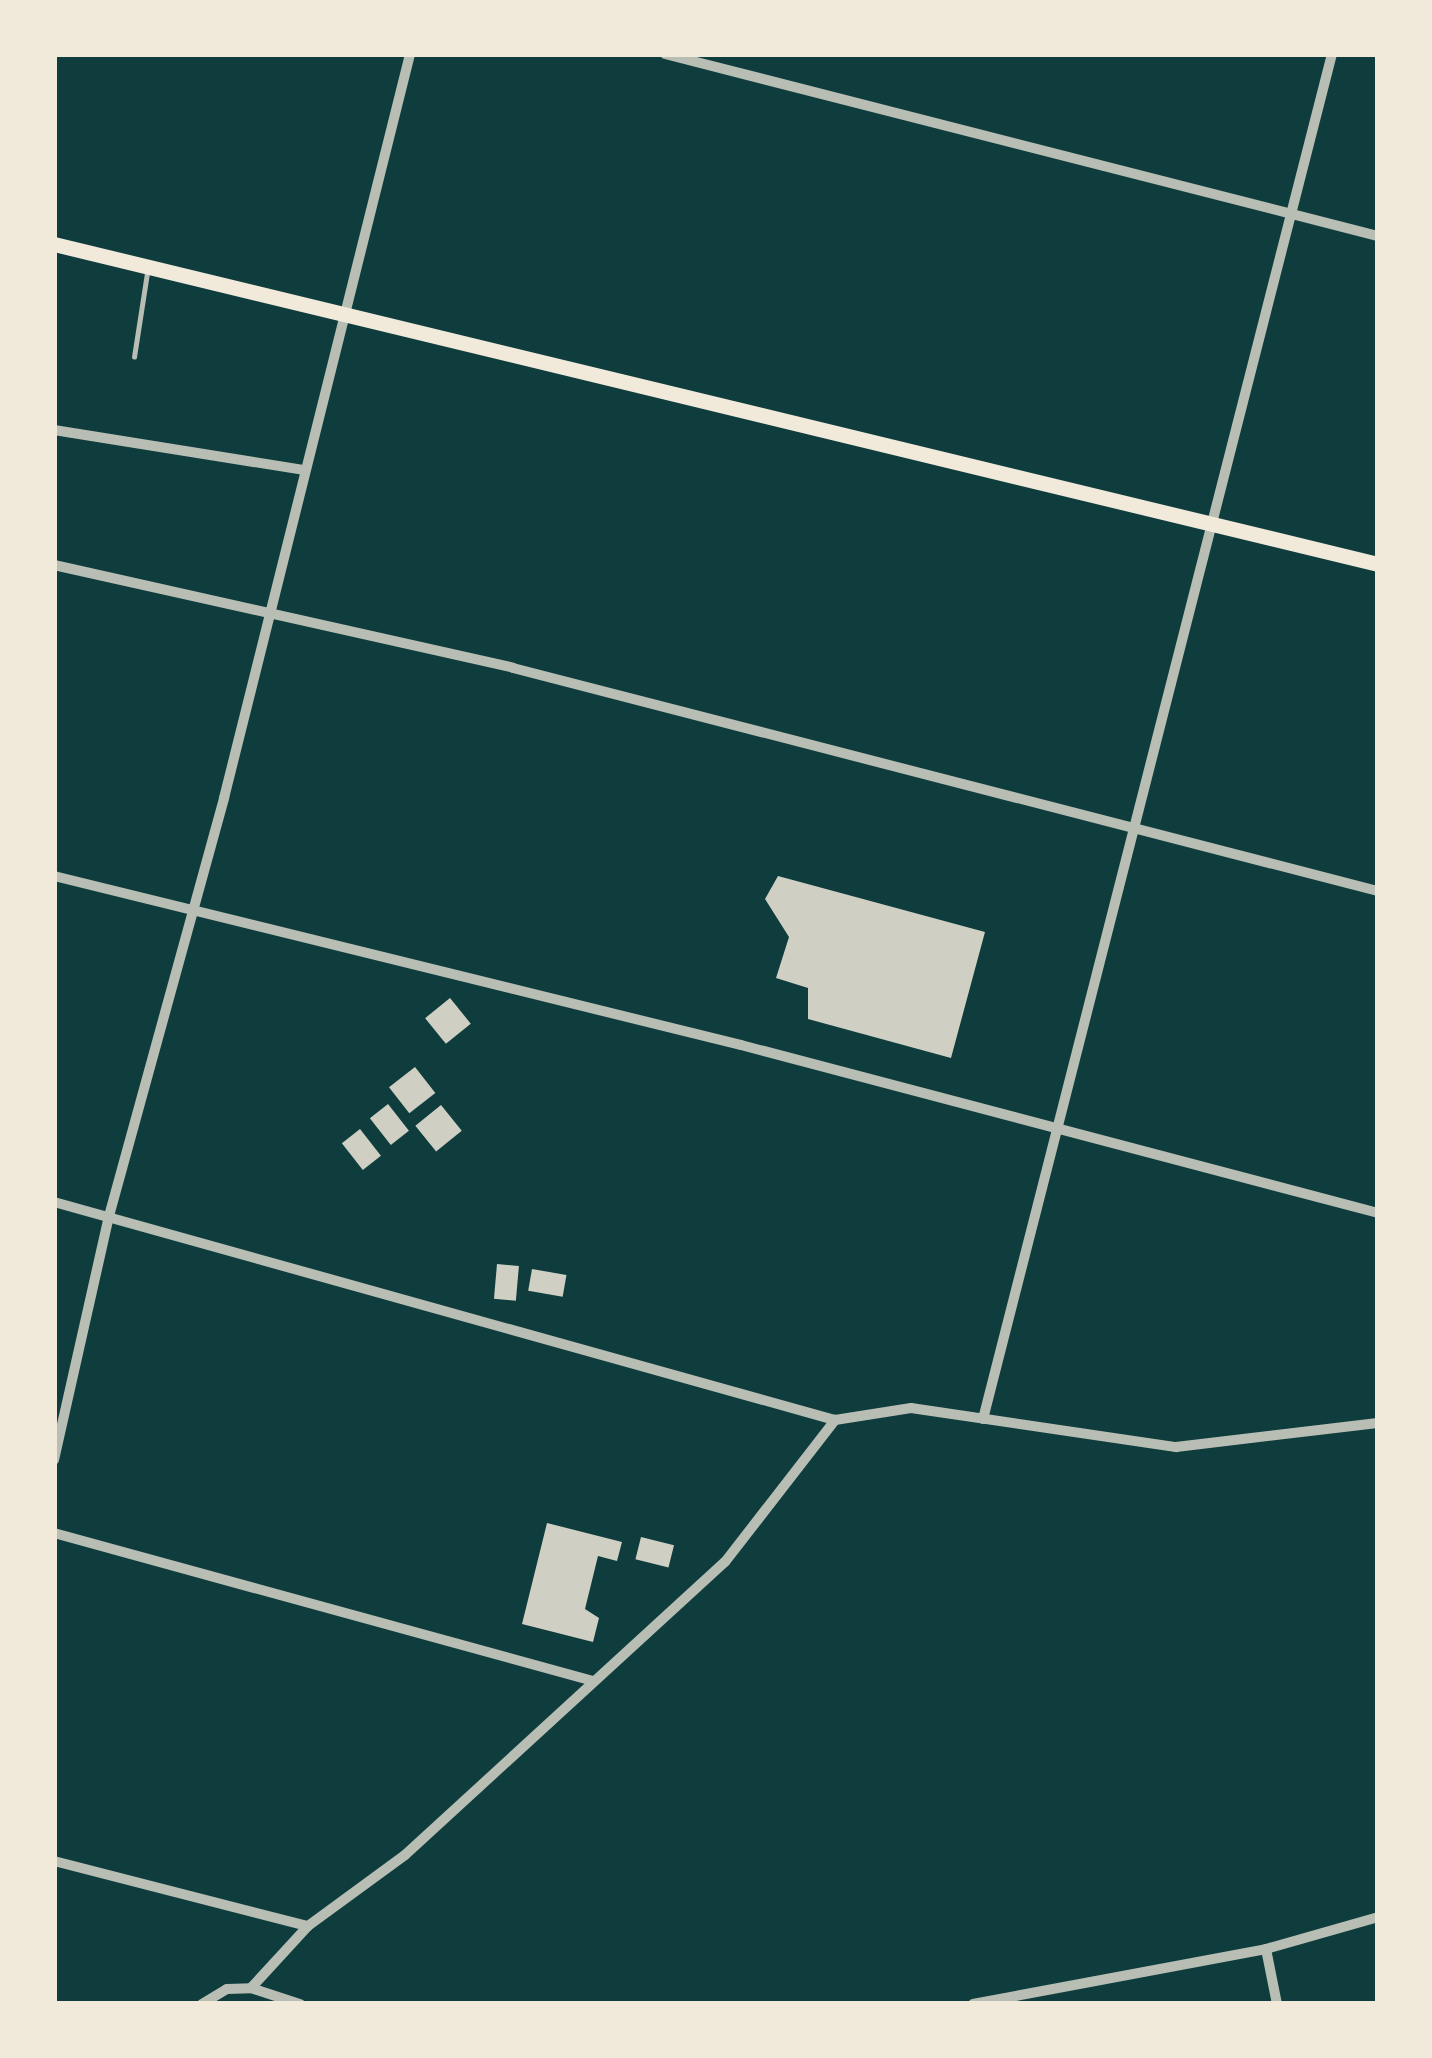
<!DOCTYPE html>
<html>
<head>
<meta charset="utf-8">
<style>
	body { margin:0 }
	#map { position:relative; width:1432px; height:2058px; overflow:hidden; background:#0f3d3e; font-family:"Golos Text",sans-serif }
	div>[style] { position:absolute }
	.building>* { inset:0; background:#cfcfc3; transform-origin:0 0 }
	.service>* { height:4.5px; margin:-2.25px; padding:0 2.25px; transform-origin:2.25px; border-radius:2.25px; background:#b8beb3 }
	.minor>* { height:10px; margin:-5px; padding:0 5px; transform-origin:5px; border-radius:5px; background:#b8beb3 }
	.secondary>* { height:15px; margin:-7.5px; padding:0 7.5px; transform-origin:7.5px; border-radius:7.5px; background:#f1e9da }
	span { translate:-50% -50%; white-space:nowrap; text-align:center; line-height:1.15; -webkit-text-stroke:9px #f1e9da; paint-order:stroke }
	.frame { position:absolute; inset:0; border:57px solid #f1e9da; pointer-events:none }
</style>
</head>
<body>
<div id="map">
	<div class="building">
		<div style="clip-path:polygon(778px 876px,985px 932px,951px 1058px,808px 1019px,808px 988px,776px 978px,789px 937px,765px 899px)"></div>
		<div style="left:450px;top:998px;width:33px;height:32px;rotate:51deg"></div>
		<div style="left:415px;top:1067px;width:33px;height:33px;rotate:52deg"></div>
		<div style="left:388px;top:1104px;width:34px;height:23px;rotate:52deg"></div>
		<div style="left:441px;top:1105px;width:33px;height:33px;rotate:51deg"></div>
		<div style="left:360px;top:1129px;width:34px;height:23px;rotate:52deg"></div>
		<div style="left:497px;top:1264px;width:22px;height:35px;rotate:5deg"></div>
		<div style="left:532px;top:1269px;width:35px;height:22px;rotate:10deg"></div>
		<div style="clip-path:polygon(547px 1523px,622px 1542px,617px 1561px,598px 1556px,585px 1609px,599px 1618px,593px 1642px,522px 1624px)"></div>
		<div style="left:641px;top:1537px;width:34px;height:23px;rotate:14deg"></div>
	</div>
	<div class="service">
		<div style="left:134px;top:357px;width:85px;rotate:-81.2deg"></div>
	</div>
	<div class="minor">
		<div style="left:665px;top:54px;width:736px;rotate:14.32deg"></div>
		<div style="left:54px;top:430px;width:254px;rotate:9.1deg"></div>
		<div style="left:54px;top:565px;width:470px;rotate:12.6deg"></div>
		<div style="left:513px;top:668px;width:893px;rotate:14.46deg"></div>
		<div style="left:54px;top:876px;width:707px;rotate:13.82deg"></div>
		<div style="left:741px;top:1045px;width:659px;rotate:14.77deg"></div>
		<div style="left:54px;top:1202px;width:811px;rotate:15.6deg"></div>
		<div style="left:983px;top:1419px;width:1409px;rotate:-75.66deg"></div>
		<div style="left:54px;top:1460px;width:250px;rotate:-77.3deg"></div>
		<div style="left:109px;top:1216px;width:434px;rotate:-74.6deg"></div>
		<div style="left:224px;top:798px;width:767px;rotate:-75.96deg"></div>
		<div style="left:54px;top:1533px;width:559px;rotate:15.35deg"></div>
		<div style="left:54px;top:1861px;width:262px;rotate:14.4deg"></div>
		<div style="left:1266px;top:1949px;width:56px;rotate:78.7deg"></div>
		<div style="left:251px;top:1988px;width:84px;rotate:-47.4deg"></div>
		<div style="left:308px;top:1926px;width:120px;rotate:-36.2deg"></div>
		<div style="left:405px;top:1855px;width:434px;rotate:-42.5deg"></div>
		<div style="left:725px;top:1562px;width:180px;rotate:-52.2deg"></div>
		<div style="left:835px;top:1420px;width:77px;rotate:-9deg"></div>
		<div style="left:911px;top:1408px;width:268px;rotate:8.4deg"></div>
		<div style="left:1176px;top:1447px;width:203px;rotate:-6.8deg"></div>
		<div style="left:202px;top:2004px;width:29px;rotate:-31deg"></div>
		<div style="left:227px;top:1989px;width:24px;rotate:-2deg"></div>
		<div style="left:251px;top:1988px;width:52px;rotate:18.1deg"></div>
		<div style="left:973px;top:2004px;width:298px;rotate:-10.6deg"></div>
		<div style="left:1266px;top:1949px;width:116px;rotate:-15.9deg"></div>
	</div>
	<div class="secondary">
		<div style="left:54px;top:244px;width:1362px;rotate:13.59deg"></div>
	</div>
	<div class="frame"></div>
</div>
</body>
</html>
